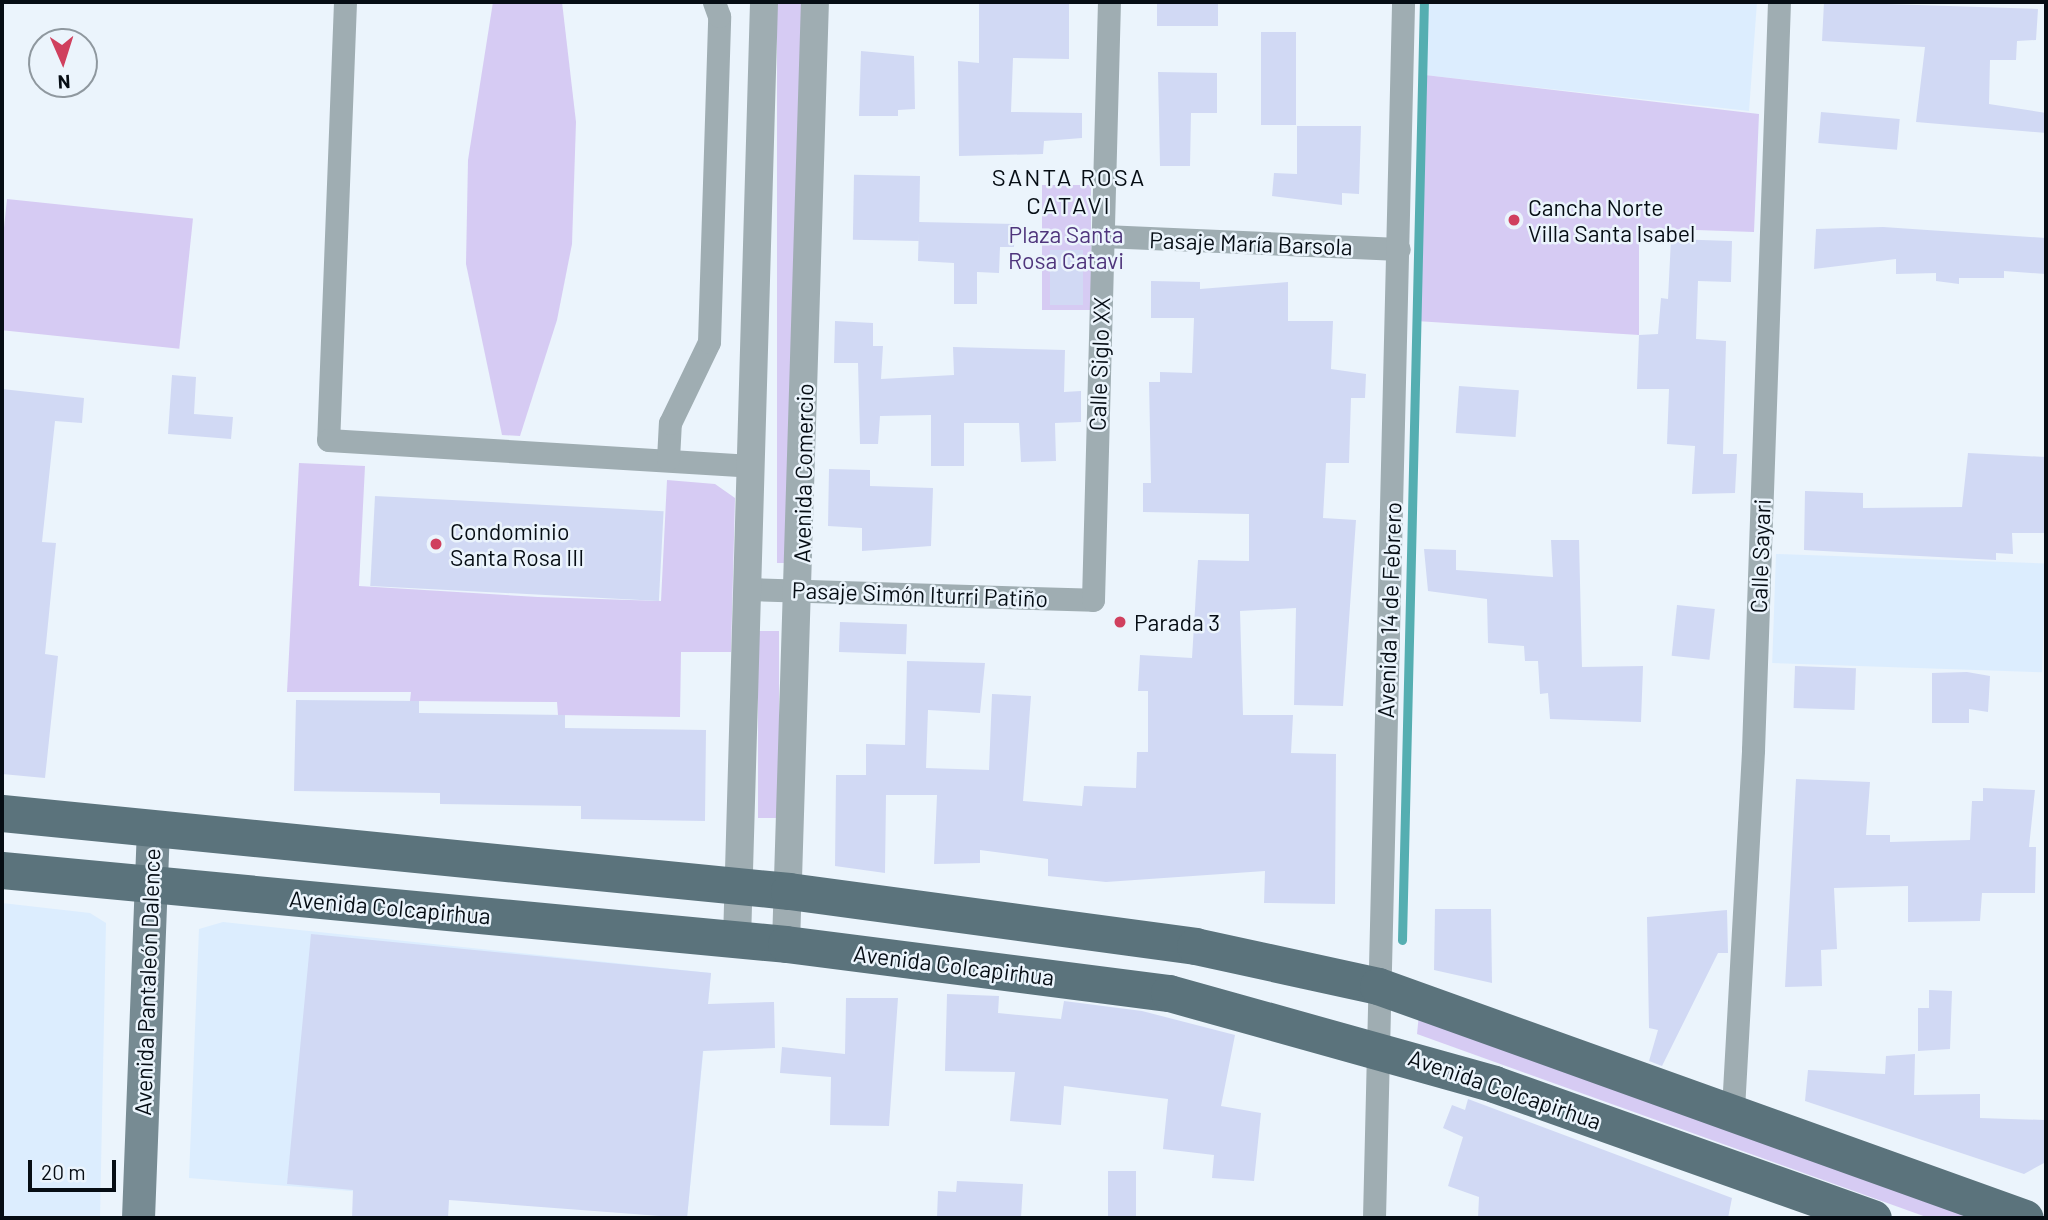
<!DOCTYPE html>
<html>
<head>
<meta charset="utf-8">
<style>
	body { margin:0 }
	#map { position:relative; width:2048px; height:1220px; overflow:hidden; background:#ebf4fc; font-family:Barlow,sans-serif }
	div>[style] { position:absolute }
	.built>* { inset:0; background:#dcedfe; transform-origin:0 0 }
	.green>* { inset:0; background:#d6cbf3; transform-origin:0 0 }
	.stream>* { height:9px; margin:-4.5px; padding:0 4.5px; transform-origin:4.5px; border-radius:4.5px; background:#55aeb1 }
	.building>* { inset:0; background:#d1d9f4; transform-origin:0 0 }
	.minor>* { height:23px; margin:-11.5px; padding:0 11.5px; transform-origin:11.5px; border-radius:11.5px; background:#9fadb2 }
	.tertiary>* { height:28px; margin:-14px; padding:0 14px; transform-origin:14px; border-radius:14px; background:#9fadb2 }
	.secondary>* { height:33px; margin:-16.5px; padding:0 16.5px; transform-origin:16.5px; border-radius:16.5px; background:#778b93 }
	.primary>* { height:37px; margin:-18.5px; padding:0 18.5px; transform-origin:18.5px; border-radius:18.5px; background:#5b737c }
	.dots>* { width:19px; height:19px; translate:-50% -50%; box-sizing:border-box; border:4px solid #ebf4fc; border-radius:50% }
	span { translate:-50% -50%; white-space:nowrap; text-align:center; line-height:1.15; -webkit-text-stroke:5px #ebf4fc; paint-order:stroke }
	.poi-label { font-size:23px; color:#060d14 }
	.left { translate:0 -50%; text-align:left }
	.park-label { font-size:23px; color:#4f357c }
	.street-label { font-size:23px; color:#060d14 }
	.neighbourhood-label { font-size:24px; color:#060d14; letter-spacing:2px }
	.frame { position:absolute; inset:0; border:4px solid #060d14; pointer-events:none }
	.north { position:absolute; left:28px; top:28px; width:70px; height:70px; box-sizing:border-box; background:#ebf4fc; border:2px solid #8f989f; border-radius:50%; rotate:177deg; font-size:19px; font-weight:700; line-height:28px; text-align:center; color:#060d14 }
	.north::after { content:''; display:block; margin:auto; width:24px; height:32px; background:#d0405e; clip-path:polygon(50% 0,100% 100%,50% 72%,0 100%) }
	.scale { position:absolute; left:28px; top:1160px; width:88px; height:32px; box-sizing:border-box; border:4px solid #060d14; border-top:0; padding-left:9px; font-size:21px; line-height:24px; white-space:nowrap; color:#060d14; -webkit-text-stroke:5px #ebf4fc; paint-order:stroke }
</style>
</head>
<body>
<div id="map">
	<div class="built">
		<div style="clip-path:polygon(1429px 2px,1757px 2px,1749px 111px,1425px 75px)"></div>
		<div style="left:1776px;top:554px;width:270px;height:109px;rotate:2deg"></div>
		<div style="clip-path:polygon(2px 903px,90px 913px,106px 923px,100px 1218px,2px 1218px)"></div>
		<div style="clip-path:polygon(223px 922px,711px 973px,687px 1218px,189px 1178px,199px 929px)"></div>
	</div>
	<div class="green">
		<div style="clip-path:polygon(493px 2px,562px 2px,576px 122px,572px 244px,557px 320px,520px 436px,502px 435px,466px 264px,468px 160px)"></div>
		<div style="left:777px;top:2px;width:24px;height:561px"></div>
		<div style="clip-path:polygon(1425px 75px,1759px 114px,1754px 232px,1639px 228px,1639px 335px,1416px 321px)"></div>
		<div style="left:1042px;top:185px;width:49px;height:125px"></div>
		<div style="left:7px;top:199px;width:187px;height:131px;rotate:6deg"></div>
		<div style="clip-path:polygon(299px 463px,365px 466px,359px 586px,538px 597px,661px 601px,667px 480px,715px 484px,735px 498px,731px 652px,681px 652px,680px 717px,558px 715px,557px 702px,410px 701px,411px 692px,287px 692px)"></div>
		<div style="left:758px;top:631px;width:21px;height:187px"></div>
		<div style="clip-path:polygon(1419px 1014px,1981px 1218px,1929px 1218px,1417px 1034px)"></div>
	</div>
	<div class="stream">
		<div style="left:1402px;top:940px;width:938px;rotate:-88.66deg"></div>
	</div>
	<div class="building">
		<div style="clip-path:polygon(979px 2px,1069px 2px,1069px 59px,1013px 58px,1011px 112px,1082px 113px,1082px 138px,1044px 141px,1043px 154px,959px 156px,958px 61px,979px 63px)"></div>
		<div style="left:1157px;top:2px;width:61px;height:24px"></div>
		<div style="clip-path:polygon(1824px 2px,2038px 9px,2036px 40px,2017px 41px,2016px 60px,1990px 60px,1989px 104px,2046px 113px,2046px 133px,1916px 122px,1925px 47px,1822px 41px)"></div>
		<div style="left:1261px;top:32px;width:35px;height:93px"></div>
		<div style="clip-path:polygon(861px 51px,914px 56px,915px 109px,898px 110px,898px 116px,859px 116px)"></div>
		<div style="clip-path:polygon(1158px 72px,1217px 73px,1217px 113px,1191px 113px,1190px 166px,1160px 166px)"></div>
		<div style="left:1821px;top:112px;width:79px;height:31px;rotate:5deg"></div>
		<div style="clip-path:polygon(1297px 126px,1361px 126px,1359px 194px,1342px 193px,1342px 205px,1272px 196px,1274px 173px,1297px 174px)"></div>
		<div style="left:920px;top:176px;width:65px;height:66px;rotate:91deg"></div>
		<div style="clip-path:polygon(919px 222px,1015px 224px,1014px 247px,1000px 247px,999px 273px,977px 272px,977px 304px,954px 304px,954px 263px,918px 261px)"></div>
		<div style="clip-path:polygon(1883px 227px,2046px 238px,2046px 274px,2004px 271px,2004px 278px,1959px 278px,1959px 284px,1936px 281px,1936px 273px,1896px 274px,1896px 259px,1814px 269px,1816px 229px)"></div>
		<div style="clip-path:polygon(1671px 239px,1732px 241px,1731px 282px,1698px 281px,1696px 339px,1726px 341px,1723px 454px,1737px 454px,1735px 493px,1692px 494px,1695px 446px,1667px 444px,1669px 389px,1637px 389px,1639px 335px,1658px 334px,1661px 298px,1668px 299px)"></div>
		<div style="left:1050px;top:250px;width:33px;height:55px"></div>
		<div style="clip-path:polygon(1151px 281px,1200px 282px,1200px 289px,1288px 282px,1288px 321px,1333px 321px,1331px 369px,1366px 374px,1365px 398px,1351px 398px,1349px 463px,1326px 463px,1323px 518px,1356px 520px,1343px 706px,1294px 705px,1296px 608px,1240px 611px,1243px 715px,1293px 715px,1291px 753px,1336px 754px,1335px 904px,1264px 903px,1265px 871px,1106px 882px,1048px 876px,1048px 859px,980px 850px,980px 863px,934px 864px,937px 795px,886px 795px,885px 873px,835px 866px,836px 775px,866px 775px,866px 744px,905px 745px,907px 661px,985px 663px,980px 713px,928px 710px,926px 768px,989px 770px,992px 694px,1031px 696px,1023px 801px,1082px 806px,1084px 786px,1136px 788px,1137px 752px,1148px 752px,1148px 691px,1138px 691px,1140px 655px,1192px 658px,1198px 560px,1249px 561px,1249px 514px,1143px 512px,1143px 483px,1151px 483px,1149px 382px,1160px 382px,1160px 372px,1192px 373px,1194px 318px,1151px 318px)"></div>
		<div style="clip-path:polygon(835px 321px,873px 323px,873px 346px,883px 346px,881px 379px,954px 375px,953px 347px,1065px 350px,1064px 392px,1081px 391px,1081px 422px,1055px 423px,1056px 461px,1021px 462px,1019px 423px,964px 423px,964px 466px,931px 466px,931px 415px,880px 416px,878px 444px,860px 444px,858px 363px,834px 363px)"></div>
		<div style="clip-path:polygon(172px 375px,196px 377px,194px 414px,233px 417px,231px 439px,168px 434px)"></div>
		<div style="left:1459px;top:386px;width:60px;height:47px;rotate:4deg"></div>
		<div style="clip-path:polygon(2px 389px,84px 398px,82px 423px,55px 421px,42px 542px,56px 543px,45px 654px,58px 656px,45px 778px,2px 774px)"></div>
		<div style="clip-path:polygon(1968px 453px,2046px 457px,2046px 533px,2012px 533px,2013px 554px,1996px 553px,1996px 560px,1804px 550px,1805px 491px,1863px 493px,1863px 508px,1962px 507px)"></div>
		<div style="clip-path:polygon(829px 469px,870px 470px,870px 486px,933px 488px,931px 546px,862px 551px,862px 528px,828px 526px)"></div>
		<div style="left:375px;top:496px;width:289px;height:90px;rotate:3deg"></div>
		<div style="clip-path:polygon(1551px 540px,1579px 540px,1582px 667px,1643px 666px,1641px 722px,1550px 719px,1548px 693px,1540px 694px,1538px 661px,1525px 661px,1524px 646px,1488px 643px,1487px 599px,1428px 591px,1424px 549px,1456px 550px,1456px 570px,1553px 577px)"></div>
		<div style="left:1677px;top:605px;width:38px;height:51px;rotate:6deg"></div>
		<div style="left:840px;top:622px;width:67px;height:30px;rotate:2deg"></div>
		<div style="left:1795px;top:666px;width:61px;height:42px;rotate:2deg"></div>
		<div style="clip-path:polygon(1967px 672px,1990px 676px,1988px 712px,1969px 709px,1969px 723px,1932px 723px,1932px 673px)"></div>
		<div style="clip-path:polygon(296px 700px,419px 701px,419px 713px,565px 715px,565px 728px,706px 730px,705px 821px,581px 819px,581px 806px,440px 804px,440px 793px,294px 791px)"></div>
		<div style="clip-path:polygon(1796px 779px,1870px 782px,1866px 835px,1890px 835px,1890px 842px,1970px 840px,1972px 801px,1983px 801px,1983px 788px,2035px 790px,2029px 847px,2036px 847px,2035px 893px,1982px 893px,1980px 921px,1908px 922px,1908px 886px,1834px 888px,1837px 949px,1821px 950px,1822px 986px,1785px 987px)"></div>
		<div style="clip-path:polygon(1435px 909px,1491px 909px,1492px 983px,1434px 970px)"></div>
		<div style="clip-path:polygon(1727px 910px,1728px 953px,1718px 953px,1662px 1066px,1649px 1061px,1658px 1030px,1649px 1028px,1647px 917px)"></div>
		<div style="clip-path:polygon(311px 934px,711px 973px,708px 1004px,774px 1002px,775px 1048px,703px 1051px,687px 1218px,449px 1200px,448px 1218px,352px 1218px,353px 1190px,287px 1184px)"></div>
		<div style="clip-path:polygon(1929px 990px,1952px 991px,1950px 1049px,1918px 1051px,1918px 1008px,1929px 1008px)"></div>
		<div style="clip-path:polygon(947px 994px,999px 996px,998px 1013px,1061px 1019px,1064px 1001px,1142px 1011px,1235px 1035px,1221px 1106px,1261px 1113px,1254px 1181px,1212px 1178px,1214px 1155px,1163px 1149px,1168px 1099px,1064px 1086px,1061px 1125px,1010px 1121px,1015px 1072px,945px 1071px)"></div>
		<div style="clip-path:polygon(846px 998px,898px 998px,889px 1126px,830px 1125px,831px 1077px,780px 1073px,782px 1047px,845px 1054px)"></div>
		<div style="clip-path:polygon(1915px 1054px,1914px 1095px,1980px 1094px,1980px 1118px,2045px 1120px,2044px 1163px,2024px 1174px,1805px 1101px,1808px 1070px,1885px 1074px,1886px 1056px)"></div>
		<div style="clip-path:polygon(1468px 1099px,1732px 1198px,1728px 1218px,1478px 1218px,1479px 1197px,1448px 1186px,1463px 1137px,1443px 1128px,1452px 1105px,1465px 1110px)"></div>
		<div style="left:1108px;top:1171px;width:28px;height:47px"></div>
		<div style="clip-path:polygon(957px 1181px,1023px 1184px,1021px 1218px,937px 1218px,938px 1191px,956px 1192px)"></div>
	</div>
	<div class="minor">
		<div style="left:345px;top:2px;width:438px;rotate:92.2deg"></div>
		<div style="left:328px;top:440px;width:424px;rotate:3.5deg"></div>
		<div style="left:1103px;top:236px;width:296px;rotate:2.5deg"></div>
		<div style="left:668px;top:459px;width:36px;rotate:-87deg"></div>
		<div style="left:670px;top:423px;width:90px;rotate:-64.3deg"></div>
		<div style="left:709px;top:342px;width:326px;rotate:-88.2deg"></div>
		<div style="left:719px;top:16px;width:15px;rotate:-110deg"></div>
		<div style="left:748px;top:589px;width:345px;rotate:1.8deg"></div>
		<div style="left:1093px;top:600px;width:598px;rotate:-88.47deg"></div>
		<div style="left:1733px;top:1109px;width:360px;rotate:-86.8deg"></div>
		<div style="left:1753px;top:750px;width:748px;rotate:-88.01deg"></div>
		<div style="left:1374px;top:1218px;width:1216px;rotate:-88.63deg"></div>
	</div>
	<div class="tertiary">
		<div style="left:737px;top:940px;width:938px;rotate:-88.35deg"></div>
		<div style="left:786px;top:944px;width:942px;rotate:-88.24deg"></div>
	</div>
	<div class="secondary">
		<div style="left:138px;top:1218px;width:389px;rotate:-87.8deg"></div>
	</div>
	<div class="primary">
		<div style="left:2px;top:813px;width:791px;rotate:5.66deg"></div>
		<div style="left:789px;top:891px;width:410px;rotate:7.7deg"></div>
		<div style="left:1195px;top:946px;width:187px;rotate:12.3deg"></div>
		<div style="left:1378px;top:986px;width:687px;rotate:19.73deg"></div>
		<div style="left:2px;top:870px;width:787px;rotate:5.39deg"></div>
		<div style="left:786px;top:944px;width:386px;rotate:7.3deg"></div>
		<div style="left:1169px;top:993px;width:337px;rotate:15.6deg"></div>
		<div style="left:1494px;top:1084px;width:402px;rotate:19.5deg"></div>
	</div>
	<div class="dots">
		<div style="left:1514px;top:220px;background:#d0405e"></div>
		<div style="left:436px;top:544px;background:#d0405e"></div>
		<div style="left:1120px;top:622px;background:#d0405e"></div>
	</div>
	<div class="poi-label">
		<span class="left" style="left:1528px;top:220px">Cancha Norte<br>Villa Santa Isabel</span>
		<span class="left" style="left:450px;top:544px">Condominio<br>Santa Rosa III</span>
		<span class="left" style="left:1134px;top:622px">Parada 3</span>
	</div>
	<div class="park-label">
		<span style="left:1066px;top:247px">Plaza Santa<br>Rosa Catavi</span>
	</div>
	<div class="street-label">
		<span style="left:1251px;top:243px;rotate:2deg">Pasaje María Barsola</span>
		<span style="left:1099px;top:364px;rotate:-88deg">Calle Siglo XX</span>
		<span style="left:803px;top:473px;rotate:-89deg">Avenida Comercio</span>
		<span style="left:1760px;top:556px;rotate:-88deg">Calle Sayari</span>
		<span style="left:920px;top:594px;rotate:2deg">Pasaje Simón Iturri Patiño</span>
		<span style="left:1389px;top:610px;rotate:-88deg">Avenida 14 de Febrero</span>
		<span style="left:390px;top:907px;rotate:5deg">Avenida Colcapirhua</span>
		<span style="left:954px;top:965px;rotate:7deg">Avenida Colcapirhua</span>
		<span style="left:147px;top:982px;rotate:-88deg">Avenida Pantaleón Dalence</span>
		<span style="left:1505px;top:1089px;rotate:19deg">Avenida Colcapirhua</span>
	</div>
	<div class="neighbourhood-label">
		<span style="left:1069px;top:191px">SANTA ROSA<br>CATAVI</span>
	</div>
	<div class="frame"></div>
	<div class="north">N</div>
	<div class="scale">20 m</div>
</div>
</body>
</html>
